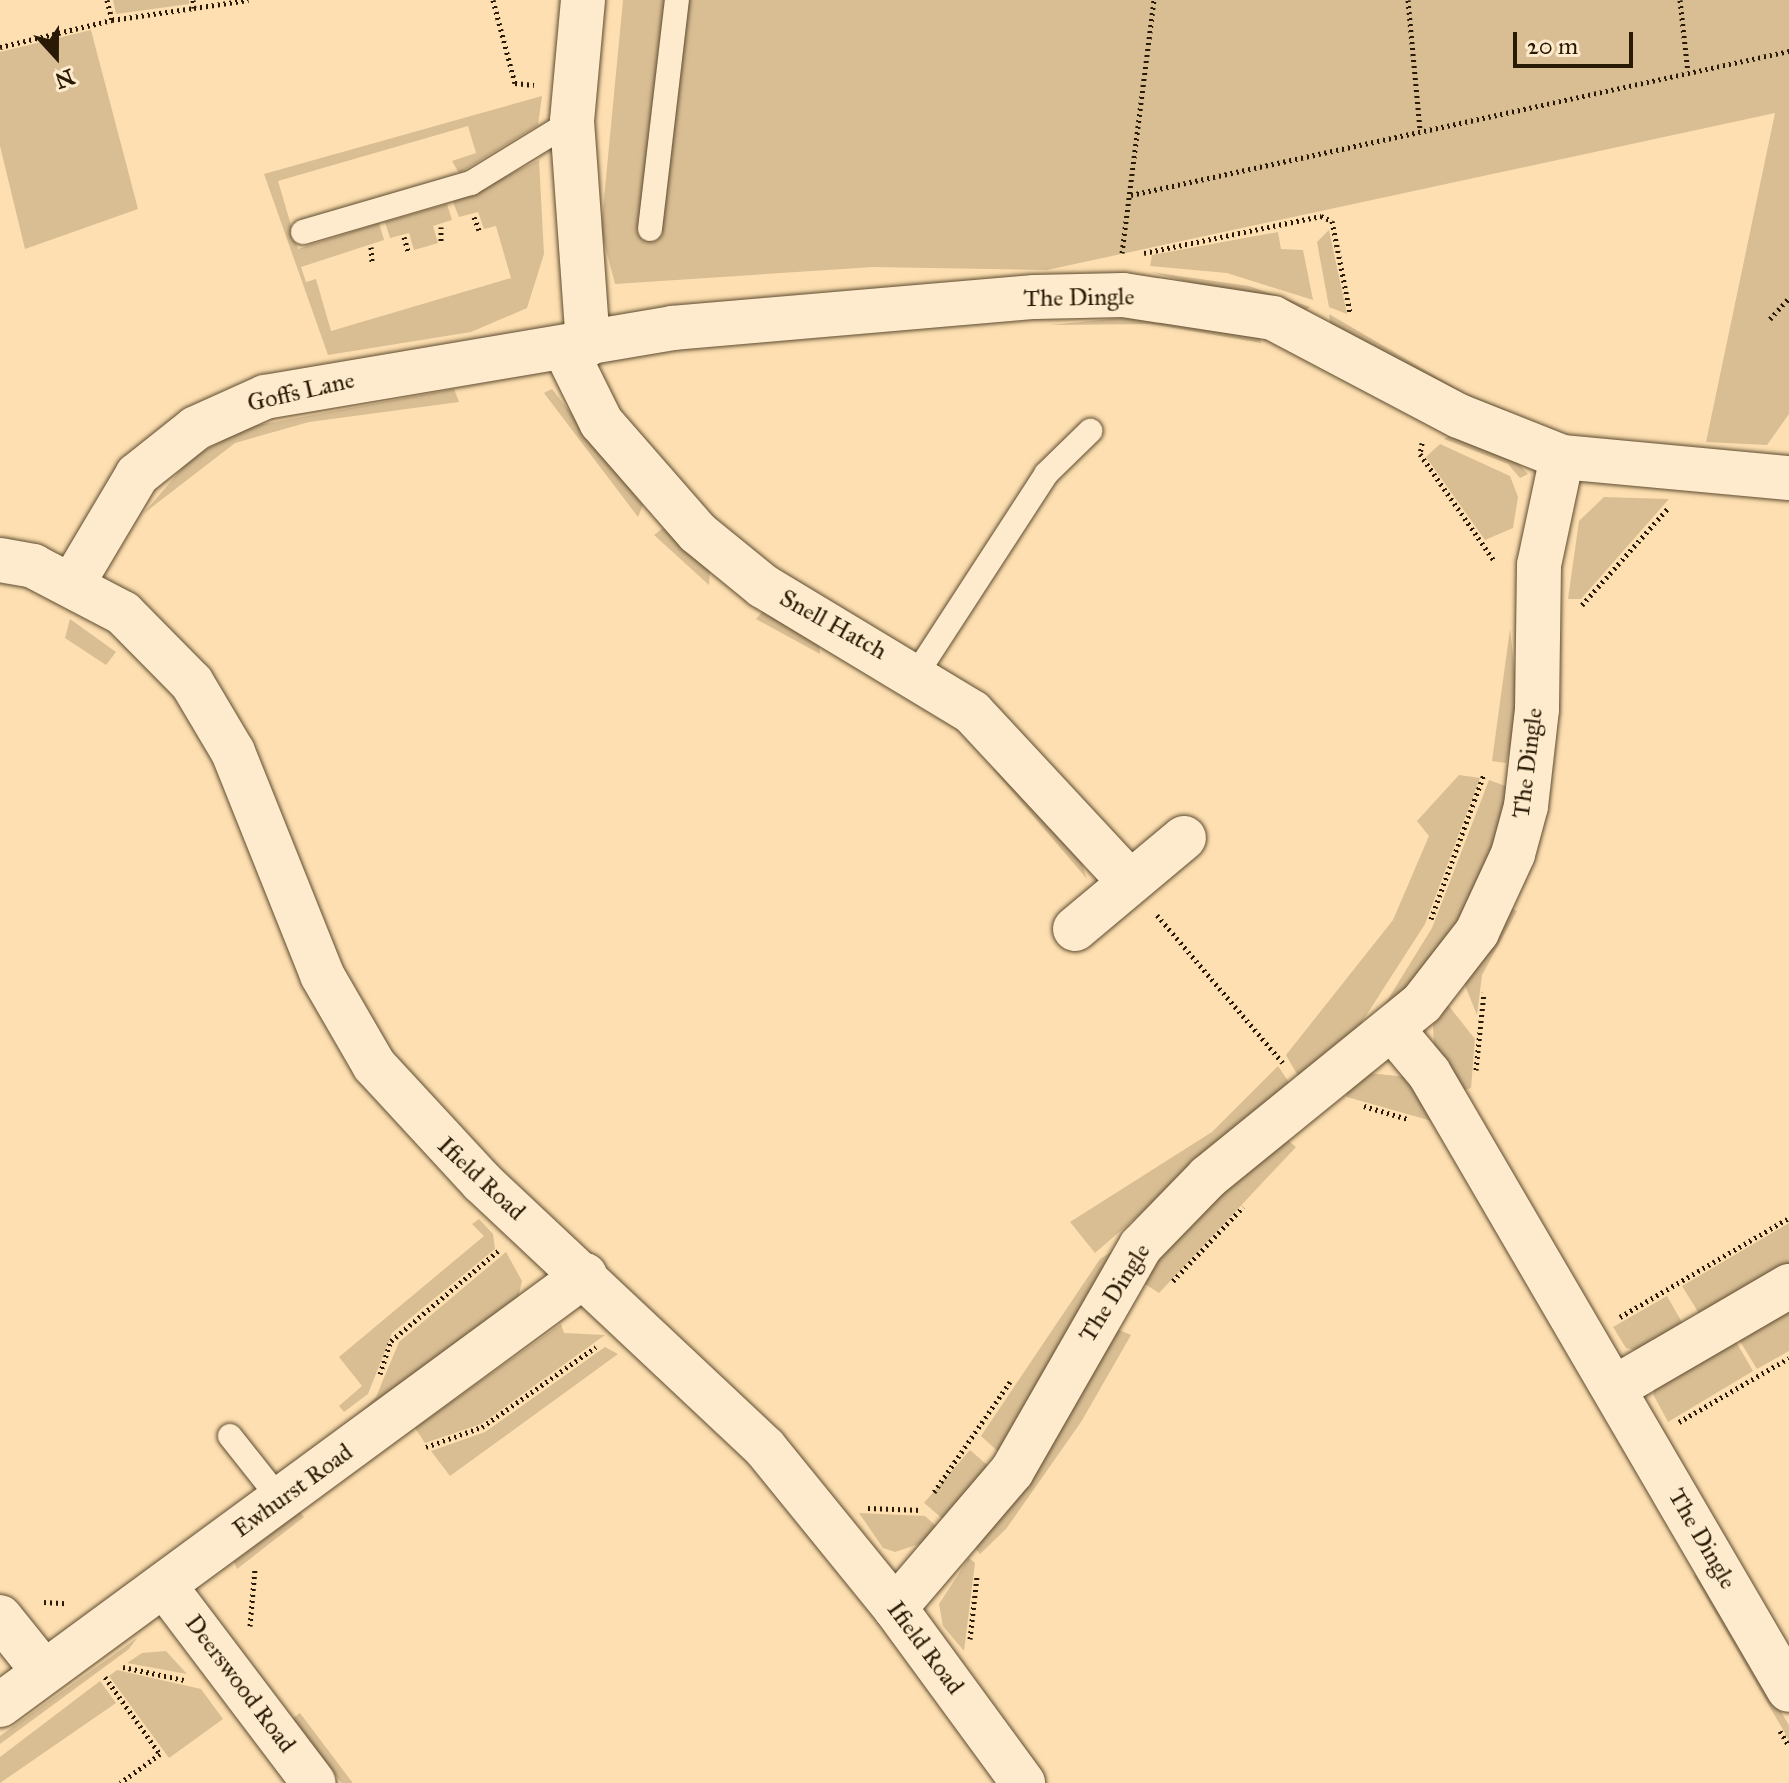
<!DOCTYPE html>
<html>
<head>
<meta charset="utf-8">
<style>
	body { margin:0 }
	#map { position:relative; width:1789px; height:1783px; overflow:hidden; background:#fddfb1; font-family:"IM FELL Great Primer",serif }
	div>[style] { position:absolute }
	.green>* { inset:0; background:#d9be94; transform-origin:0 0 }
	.path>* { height:5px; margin-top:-2.5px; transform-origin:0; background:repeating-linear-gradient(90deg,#281a04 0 2px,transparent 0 6px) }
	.roads { filter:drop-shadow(0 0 2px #5d4b2f) drop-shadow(0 0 2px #5d4b2f) }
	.lane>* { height:24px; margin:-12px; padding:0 12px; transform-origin:12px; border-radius:12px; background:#feeacc }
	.street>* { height:44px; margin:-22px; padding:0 22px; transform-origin:22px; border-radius:22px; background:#feeacc }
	span { translate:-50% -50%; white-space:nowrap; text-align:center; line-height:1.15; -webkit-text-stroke:6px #feeacc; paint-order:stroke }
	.street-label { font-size:24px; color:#281a04 }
	.north { position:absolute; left:16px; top:16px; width:80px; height:80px; -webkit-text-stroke:6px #feeacc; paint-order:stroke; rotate:159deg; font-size:22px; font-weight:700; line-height:32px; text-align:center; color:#281a04 }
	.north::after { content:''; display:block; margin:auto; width:28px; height:36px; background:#281a04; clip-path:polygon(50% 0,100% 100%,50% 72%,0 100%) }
	.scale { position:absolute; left:1513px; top:32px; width:120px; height:36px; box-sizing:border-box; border:4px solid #281a04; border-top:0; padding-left:10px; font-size:24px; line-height:28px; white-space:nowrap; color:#281a04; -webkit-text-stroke:6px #feeacc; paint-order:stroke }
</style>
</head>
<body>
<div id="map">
	<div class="green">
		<div style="clip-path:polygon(113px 0,189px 0,189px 4px,116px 14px)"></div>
		<div style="clip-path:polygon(623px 0,1789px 0,1789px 414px,1767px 445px,1706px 442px,1775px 113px,1047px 270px,873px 267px,615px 284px,601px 230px)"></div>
		<div style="clip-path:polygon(91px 30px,138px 209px,25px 249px,0 146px,0 52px)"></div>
		<div style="clip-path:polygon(542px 96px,538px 125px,459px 173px,452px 161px,476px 153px,468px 126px,278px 181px,298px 249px,379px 223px,384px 240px,301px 267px,306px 282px,316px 279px,331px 331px,511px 278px,496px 226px,484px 229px,478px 212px,459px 217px,453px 202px,539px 160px,544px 254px,527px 308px,471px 332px,328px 355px,264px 174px)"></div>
		<div style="clip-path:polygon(447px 204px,452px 220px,433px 226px,438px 243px,414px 250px,409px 233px,390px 238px,385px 222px)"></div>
		<div style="clip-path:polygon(1329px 230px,1347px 314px,1329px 307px,1317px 242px)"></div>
		<div style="clip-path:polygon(1278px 232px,1281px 249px,1303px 250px,1313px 300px,1227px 273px,1150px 266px,1152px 255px)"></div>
		<div style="clip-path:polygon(1151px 272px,1249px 286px,1310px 307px,1304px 312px)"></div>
		<div style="clip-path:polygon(1329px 314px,1466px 394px,1506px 410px,1498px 416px,1392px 359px,1330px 324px)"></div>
		<div style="clip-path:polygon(1151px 315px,1259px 334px,1261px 343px,1151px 324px,1050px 325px)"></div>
		<div style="clip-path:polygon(454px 389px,459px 402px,309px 422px,235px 443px,143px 514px,191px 458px,247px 427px)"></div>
		<div style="clip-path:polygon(552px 389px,643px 505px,638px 517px,544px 393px)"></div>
		<div style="clip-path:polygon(1452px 434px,1515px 460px,1528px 474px,1520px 478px,1508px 464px,1444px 439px)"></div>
		<div style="clip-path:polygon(1440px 444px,1510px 476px,1518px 497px,1513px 528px,1485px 540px,1426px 457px)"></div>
		<div style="clip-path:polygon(1604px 497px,1669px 499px,1581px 599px,1568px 599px,1579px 521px)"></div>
		<div style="clip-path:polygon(663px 528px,710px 570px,709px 585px,654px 535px)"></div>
		<div style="clip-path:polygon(764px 610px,819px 643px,820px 654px,756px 619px)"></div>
		<div style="clip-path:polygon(70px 619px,116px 652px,106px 665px,65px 638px)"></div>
		<div style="clip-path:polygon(1510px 629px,1519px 711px,1506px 763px,1492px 761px)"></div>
		<div style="clip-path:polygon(1000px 763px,1078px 851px,1087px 879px,993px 769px)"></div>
		<div style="clip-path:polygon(1459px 775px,1480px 778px,1425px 924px,1360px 1025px,1298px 1076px,1286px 1055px,1393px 920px,1429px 836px,1417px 821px)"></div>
		<div style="clip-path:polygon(1489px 780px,1511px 788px,1501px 833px,1448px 947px,1377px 1017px,1432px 928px)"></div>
		<div style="clip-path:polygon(1511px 908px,1517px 911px,1482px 975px,1477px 1015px,1464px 983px)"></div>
		<div style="clip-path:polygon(1448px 1005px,1475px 1039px,1471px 1088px,1464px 1090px,1434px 1048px,1433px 1025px)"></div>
		<div style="clip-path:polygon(1278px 1066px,1290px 1084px,1095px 1253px,1070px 1222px,1212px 1132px)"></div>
		<div style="clip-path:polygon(1368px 1073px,1407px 1077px,1439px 1123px,1347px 1097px,1344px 1088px)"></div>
		<div style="clip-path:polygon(1284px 1137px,1296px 1147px,1159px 1293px,1139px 1280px,1180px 1226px)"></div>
		<div style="clip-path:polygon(479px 1219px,493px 1234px,495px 1249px,392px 1333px,368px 1394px,344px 1412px,339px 1406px,362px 1386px,339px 1357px,484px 1236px,472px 1224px)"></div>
		<div style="clip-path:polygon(1789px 1223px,1789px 1269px,1700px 1315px,1682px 1286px)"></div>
		<div style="clip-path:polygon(1130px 1240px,1004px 1457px,981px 1436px,1100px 1259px)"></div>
		<div style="clip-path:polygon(506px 1252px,522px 1281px,517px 1303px,356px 1417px,376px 1397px,399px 1342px)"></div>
		<div style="clip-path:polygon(1667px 1296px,1683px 1324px,1641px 1351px,1626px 1348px,1613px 1327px)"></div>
		<div style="clip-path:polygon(1789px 1301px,1789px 1351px,1757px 1369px,1735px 1333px)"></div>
		<div style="clip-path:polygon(561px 1324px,564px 1333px,605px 1335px,481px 1424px,425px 1443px,415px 1428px)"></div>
		<div style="clip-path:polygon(1110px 1326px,1131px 1335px,1081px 1422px,1006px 1529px,980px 1554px,974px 1547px)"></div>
		<div style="clip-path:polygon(1732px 1335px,1753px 1371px,1668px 1422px,1653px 1394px,1660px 1379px)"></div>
		<div style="clip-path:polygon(605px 1347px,618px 1354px,450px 1476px,431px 1451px,485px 1432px)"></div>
		<div style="left:970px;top:1450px;width:32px;height:70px;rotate:41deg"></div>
		<div style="clip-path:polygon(300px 1512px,304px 1517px,237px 1569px,234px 1562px)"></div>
		<div style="clip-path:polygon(859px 1513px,925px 1516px,946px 1535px,895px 1552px,883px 1548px)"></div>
		<div style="clip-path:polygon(969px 1558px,975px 1563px,964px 1651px,943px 1626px,939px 1604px)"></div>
		<div style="clip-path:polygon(1693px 1575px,1701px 1576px,1789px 1725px,1789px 1740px)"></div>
		<div style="clip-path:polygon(137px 1638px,129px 1649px,0 1744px,0 1736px)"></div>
		<div style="clip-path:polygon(166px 1651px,187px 1674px,127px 1663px,142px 1653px)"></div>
		<div style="clip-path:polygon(117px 1670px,201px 1689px,223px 1719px,169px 1758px,109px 1676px)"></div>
		<div style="clip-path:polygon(100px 1681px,116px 1703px,0 1783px,0 1757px)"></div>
		<div style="left:300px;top:1713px;width:87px;height:9px;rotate:53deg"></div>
	</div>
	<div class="path">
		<div style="left:107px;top:0;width:21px;rotate:76deg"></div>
		<div style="left:112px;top:20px;width:83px;rotate:-8.3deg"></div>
		<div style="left:194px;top:8px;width:8px;rotate:-97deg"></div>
		<div style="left:493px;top:0;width:86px;rotate:75.2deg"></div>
		<div style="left:515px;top:83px;width:19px;rotate:6deg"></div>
		<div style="left:1408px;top:0;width:130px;rotate:84.7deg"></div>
		<div style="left:1680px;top:0;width:72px;rotate:83.7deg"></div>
		<div style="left:194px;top:8px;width:55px;rotate:-8.4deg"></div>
		<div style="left:0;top:47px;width:115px;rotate:-13.6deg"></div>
		<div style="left:1131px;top:195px;width:674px;rotate:-12.34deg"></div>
		<div style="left:474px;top:217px;width:14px;rotate:69deg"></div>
		<div style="left:404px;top:237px;width:15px;rotate:74deg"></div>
		<div style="left:441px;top:241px;width:14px;rotate:-90deg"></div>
		<div style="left:371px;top:247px;width:15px;rotate:86deg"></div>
		<div style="left:1122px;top:253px;width:255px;rotate:-82.8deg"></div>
		<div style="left:1144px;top:253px;width:181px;rotate:-11.8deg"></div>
		<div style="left:1321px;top:216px;width:12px;rotate:24deg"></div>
		<div style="left:1332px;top:221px;width:94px;rotate:78.9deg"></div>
		<div style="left:1770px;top:319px;width:28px;rotate:-48deg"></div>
		<div style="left:1422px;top:443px;width:11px;rotate:100deg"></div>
		<div style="left:1420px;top:454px;width:131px;rotate:55.2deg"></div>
		<div style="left:1582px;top:605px;width:130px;rotate:-48.4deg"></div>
		<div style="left:1157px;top:915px;width:194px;rotate:49.6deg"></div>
		<div style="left:1431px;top:919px;width:154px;rotate:-69.9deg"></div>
		<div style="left:1476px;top:1070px;width:78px;rotate:-84.1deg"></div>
		<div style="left:1364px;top:1106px;width:46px;rotate:16.5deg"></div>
		<div style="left:1173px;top:1281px;width:102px;rotate:-46.6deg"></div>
		<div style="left:1620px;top:1317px;width:196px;rotate:-30.4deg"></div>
		<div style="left:380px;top:1374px;width:35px;rotate:-72deg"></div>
		<div style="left:391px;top:1341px;width:140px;rotate:-40.1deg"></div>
		<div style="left:1679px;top:1422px;width:127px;rotate:-30.2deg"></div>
		<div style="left:426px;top:1447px;width:59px;rotate:-19.7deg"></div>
		<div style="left:482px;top:1427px;width:139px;rotate:-35.1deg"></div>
		<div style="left:934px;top:1492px;width:134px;rotate:-55.4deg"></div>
		<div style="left:868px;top:1508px;width:54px;rotate:2.1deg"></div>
		<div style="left:44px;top:1602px;width:22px;rotate:3deg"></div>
		<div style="left:250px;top:1626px;width:57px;rotate:-85deg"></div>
		<div style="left:970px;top:1639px;width:62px;rotate:-83.6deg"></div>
		<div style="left:123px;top:1667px;width:62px;rotate:12deg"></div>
		<div style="left:105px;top:1677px;width:95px;rotate:54.5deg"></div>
		<div style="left:160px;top:1754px;width:49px;rotate:144.1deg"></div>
		<div style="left:1780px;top:1731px;width:17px;rotate:59deg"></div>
	</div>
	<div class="roads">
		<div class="lane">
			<div style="left:650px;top:229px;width:231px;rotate:-83.3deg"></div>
			<div style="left:303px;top:232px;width:175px;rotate:-16.3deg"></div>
			<div style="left:471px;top:183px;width:119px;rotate:-31.5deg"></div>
			<div style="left:917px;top:673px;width:237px;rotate:-57deg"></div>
			<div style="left:1046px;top:474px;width:62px;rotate:-44.3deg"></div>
			<div style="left:230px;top:1436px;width:80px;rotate:51.6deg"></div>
		</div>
		<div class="street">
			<div style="left:583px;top:0;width:121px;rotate:95.2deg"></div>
			<div style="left:572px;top:121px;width:224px;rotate:85.9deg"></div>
			<div style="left:564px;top:347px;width:84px;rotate:63.7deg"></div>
			<div style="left:601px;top:422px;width:147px;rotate:48.9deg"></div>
			<div style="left:698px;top:533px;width:84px;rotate:39.2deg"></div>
			<div style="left:763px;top:586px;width:244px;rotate:31.1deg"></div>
			<div style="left:972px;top:712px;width:232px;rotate:47.1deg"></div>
			<div style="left:0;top:560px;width:34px;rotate:10deg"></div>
			<div style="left:33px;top:566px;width:102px;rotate:27.6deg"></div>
			<div style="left:123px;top:613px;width:98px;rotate:45.4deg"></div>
			<div style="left:192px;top:683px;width:80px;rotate:59.3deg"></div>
			<div style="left:233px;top:752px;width:240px;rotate:68.2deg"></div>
			<div style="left:322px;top:975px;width:104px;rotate:60deg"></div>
			<div style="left:374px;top:1065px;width:159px;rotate:47.3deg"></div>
			<div style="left:482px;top:1182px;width:388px;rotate:43.2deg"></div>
			<div style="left:765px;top:1448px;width:206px;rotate:50.9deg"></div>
			<div style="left:895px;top:1608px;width:217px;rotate:53.8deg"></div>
			<div style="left:73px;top:583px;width:126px;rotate:-59.3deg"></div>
			<div style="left:137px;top:475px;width:75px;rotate:-38.5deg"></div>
			<div style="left:196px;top:428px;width:76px;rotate:-24.2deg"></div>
			<div style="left:265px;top:397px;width:413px;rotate:-9.6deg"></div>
			<div style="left:672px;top:328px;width:364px;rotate:-4.9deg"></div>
			<div style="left:1035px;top:297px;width:88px;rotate:-1.3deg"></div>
			<div style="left:1123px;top:295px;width:152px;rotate:8.7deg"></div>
			<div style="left:1273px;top:318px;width:210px;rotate:27.8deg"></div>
			<div style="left:1459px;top:416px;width:111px;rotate:21.7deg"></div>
			<div style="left:1562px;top:457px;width:228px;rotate:5.3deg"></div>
			<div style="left:1075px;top:929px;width:142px;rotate:-39.9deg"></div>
			<div style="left:1393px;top:1030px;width:56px;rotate:50.1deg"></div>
			<div style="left:1429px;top:1073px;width:714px;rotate:59.74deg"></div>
			<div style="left:1614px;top:1388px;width:203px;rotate:-30.2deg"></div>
			<div style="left:164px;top:1585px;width:248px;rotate:52.9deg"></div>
			<div style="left:895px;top:1608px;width:180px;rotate:-49.5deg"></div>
			<div style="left:1012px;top:1471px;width:259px;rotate:-60.2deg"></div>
			<div style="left:1141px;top:1246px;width:96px;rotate:-45.8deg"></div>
			<div style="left:1208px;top:1177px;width:276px;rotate:-39.1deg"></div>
			<div style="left:1422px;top:1003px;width:90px;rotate:-52.2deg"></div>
			<div style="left:1477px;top:932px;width:86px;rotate:-65.2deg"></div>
			<div style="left:1513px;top:854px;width:50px;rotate:-74.8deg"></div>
			<div style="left:1526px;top:806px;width:98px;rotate:-83.5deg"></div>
			<div style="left:1537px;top:709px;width:144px;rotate:-89.2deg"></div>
			<div style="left:1539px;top:565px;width:110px;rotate:-78deg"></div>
			<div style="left:0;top:1617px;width:70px;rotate:51.3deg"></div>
			<div style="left:0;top:1705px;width:726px;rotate:-36.32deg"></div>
		</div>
	</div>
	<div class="street-label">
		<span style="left:1079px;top:298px;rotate:-1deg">The Dingle</span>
		<span style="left:301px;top:392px;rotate:-13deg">Goffs Lane</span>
		<span style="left:833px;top:625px;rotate:29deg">Snell Hatch</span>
		<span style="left:1528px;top:763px;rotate:-83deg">The Dingle</span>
		<span style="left:481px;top:1179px;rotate:43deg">Ifield Road</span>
		<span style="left:1115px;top:1293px;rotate:-58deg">The Dingle</span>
		<span style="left:293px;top:1491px;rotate:-36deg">Ewhurst Road</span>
		<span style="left:1702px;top:1539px;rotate:60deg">The Dingle</span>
		<span style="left:925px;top:1648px;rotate:53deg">Ifield Road</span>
		<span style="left:240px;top:1684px;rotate:53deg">Deerswood Road</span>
	</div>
	<div class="north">N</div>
	<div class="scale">20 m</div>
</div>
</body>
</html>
